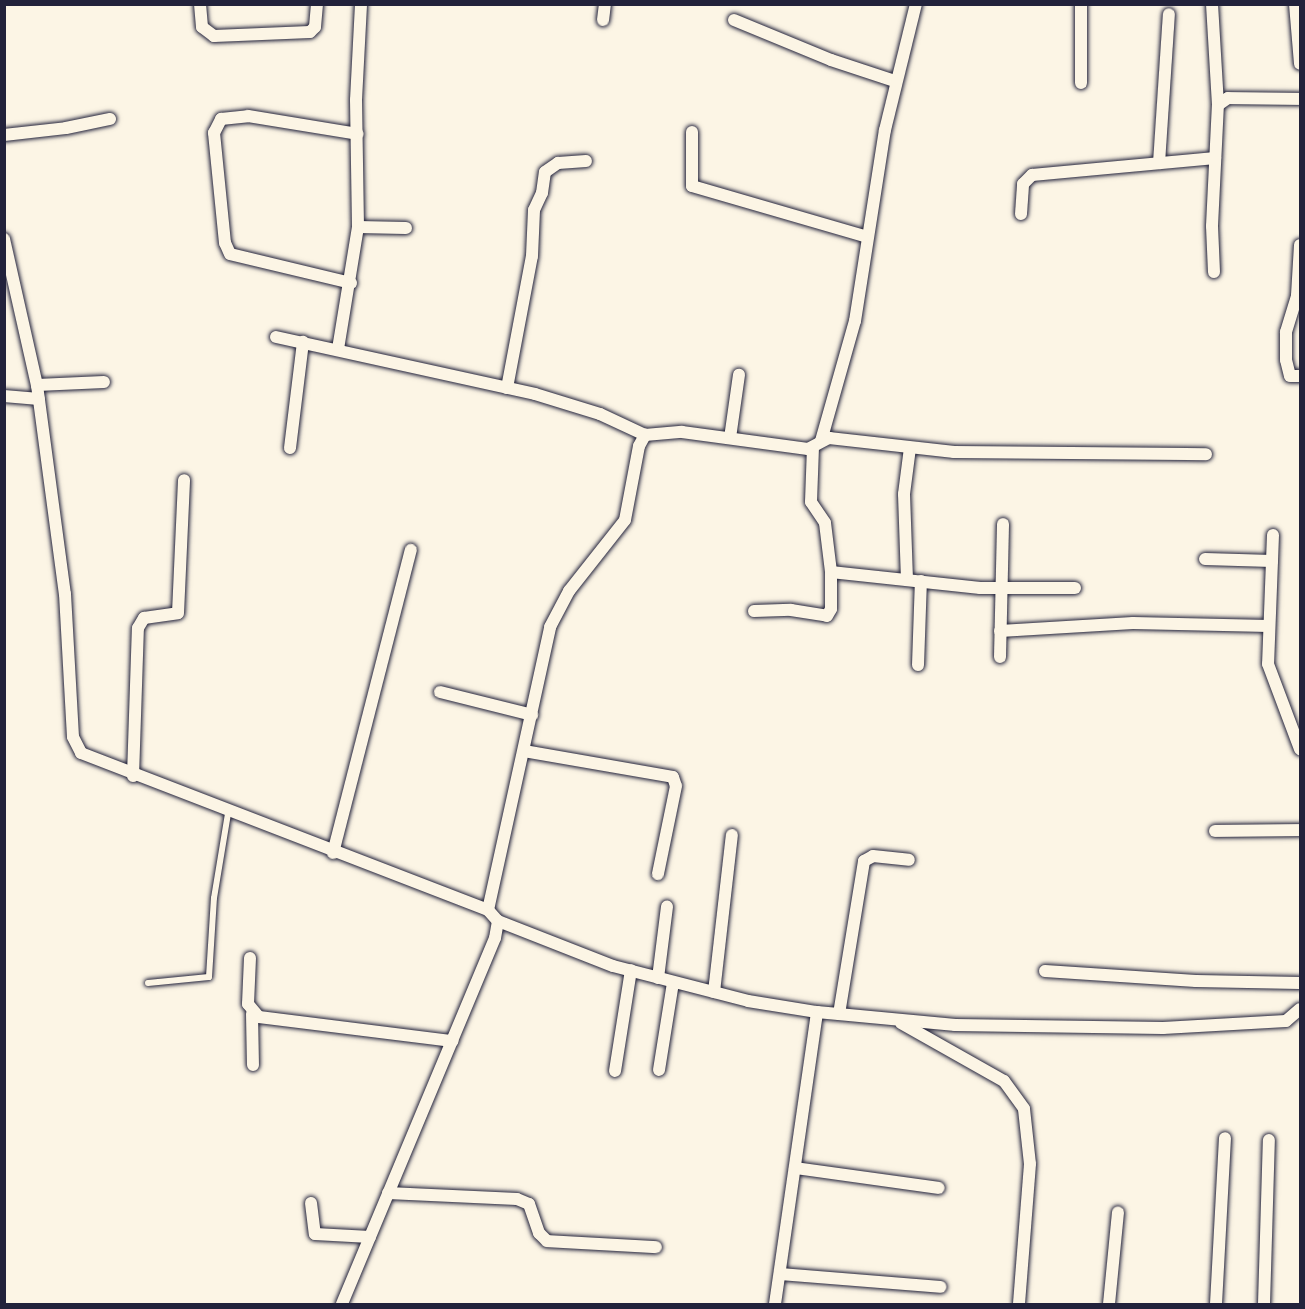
<!DOCTYPE html>
<html>
<head>
<meta charset="utf-8">
<style>
	body { margin:0 }
	#map { position:relative; width:1305px; height:1309px; overflow:hidden; background:#fcf5e5; font-family:Itim,sans-serif }
	div>[style] { position:absolute }
	.roads { filter:drop-shadow(0 0 2px #22223b) drop-shadow(0 0 2px #22223b) }
	.service>* { height:6px; margin:-3px; padding:0 3px; transform-origin:3px; border-radius:3px; background:#fcf5e5 }
	.minor>* { height:12px; margin:-6px; padding:0 6px; transform-origin:6px; border-radius:6px; background:#fcf5e5 }
	span { translate:-50% -50%; white-space:nowrap; text-align:center; line-height:1.15; -webkit-text-stroke:4.5px #fcf5e5; paint-order:stroke }
	.frame { position:absolute; inset:0; border:6px solid #22223b; pointer-events:none }
</style>
</head>
<body>
<div id="map">
	<div class="roads">
		<div class="service">
			<div style="left:148px;top:983px;width:61px;rotate:-5.6deg"></div>
			<div style="left:209px;top:977px;width:79px;rotate:-86.4deg"></div>
			<div style="left:214px;top:898px;width:86px;rotate:-80.6deg"></div>
		</div>
		<div class="minor">
			<div style="left:200px;top:4px;width:23px;rotate:85deg"></div>
			<div style="left:202px;top:27px;width:15px;rotate:37deg"></div>
			<div style="left:214px;top:36px;width:96px;rotate:-2.4deg"></div>
			<div style="left:310px;top:32px;width:7px;rotate:-45deg"></div>
			<div style="left:315px;top:27px;width:23px;rotate:-85deg"></div>
			<div style="left:1212px;top:4px;width:101px;rotate:86.6deg"></div>
			<div style="left:1295px;top:4px;width:60px;rotate:85.2deg"></div>
			<div style="left:603px;top:20px;width:16px;rotate:-83deg"></div>
			<div style="left:734px;top:20px;width:105px;rotate:22.4deg"></div>
			<div style="left:831px;top:60px;width:67px;rotate:18.2deg"></div>
			<div style="left:1081px;top:83px;width:79px;rotate:-90deg"></div>
			<div style="left:692px;top:132px;width:54px;rotate:90deg"></div>
			<div style="left:692px;top:186px;width:182px;rotate:16.2deg"></div>
			<div style="left:4px;top:135px;width:62px;rotate:-6.4deg"></div>
			<div style="left:66px;top:128px;width:45px;rotate:-11.6deg"></div>
			<div style="left:1159px;top:163px;width:149px;rotate:-86.2deg"></div>
			<div style="left:1021px;top:214px;width:30px;rotate:-86deg"></div>
			<div style="left:1023px;top:184px;width:13px;rotate:-45deg"></div>
			<div style="left:1032px;top:175px;width:184px;rotate:-5.3deg"></div>
			<div style="left:358px;top:227px;width:48px;rotate:1.2deg"></div>
			<div style="left:4px;top:239px;width:150px;rotate:77.3deg"></div>
			<div style="left:37px;top:385px;width:211px;rotate:82.4deg"></div>
			<div style="left:65px;top:594px;width:143px;rotate:86.8deg"></div>
			<div style="left:73px;top:737px;width:18px;rotate:63deg"></div>
			<div style="left:81px;top:753px;width:436px;rotate:21.1deg"></div>
			<div style="left:488px;top:910px;width:15px;rotate:48deg"></div>
			<div style="left:498px;top:921px;width:17px;rotate:100deg"></div>
			<div style="left:495px;top:938px;width:397px;rotate:112.7deg"></div>
			<div style="left:1300px;top:245px;width:51px;rotate:93.4deg"></div>
			<div style="left:1297px;top:296px;width:38px;rotate:107deg"></div>
			<div style="left:1286px;top:332px;width:28px;rotate:90deg"></div>
			<div style="left:1286px;top:360px;width:16px;rotate:76deg"></div>
			<div style="left:1290px;top:376px;width:10px"></div>
			<div style="left:1214px;top:272px;width:46px;rotate:-92.5deg"></div>
			<div style="left:1212px;top:226px;width:121px;rotate:-87.2deg"></div>
			<div style="left:1218px;top:105px;width:12px;rotate:-35deg"></div>
			<div style="left:1228px;top:98px;width:72px;rotate:0.8deg"></div>
			<div style="left:351px;top:283px;width:124px;rotate:-166.5deg"></div>
			<div style="left:230px;top:254px;width:12px;rotate:-114deg"></div>
			<div style="left:225px;top:243px;width:111px;rotate:-95.7deg"></div>
			<div style="left:214px;top:133px;width:16px;rotate:-63deg"></div>
			<div style="left:221px;top:119px;width:27px;rotate:-6deg"></div>
			<div style="left:248px;top:116px;width:111px;rotate:9.3deg"></div>
			<div style="left:276px;top:337px;width:265px;rotate:12.4deg"></div>
			<div style="left:535px;top:394px;width:68px;rotate:17.1deg"></div>
			<div style="left:600px;top:414px;width:50px;rotate:25deg"></div>
			<div style="left:338px;top:349px;width:124px;rotate:-80.7deg"></div>
			<div style="left:358px;top:227px;width:127px;rotate:-90.9deg"></div>
			<div style="left:356px;top:100px;width:96px;rotate:-87deg"></div>
			<div style="left:37px;top:385px;width:67px;rotate:-2.6deg"></div>
			<div style="left:507px;top:388px;width:134px;rotate:-79.3deg"></div>
			<div style="left:532px;top:256px;width:46px;rotate:-87.5deg"></div>
			<div style="left:534px;top:210px;width:19px;rotate:-65deg"></div>
			<div style="left:542px;top:193px;width:21px;rotate:-82deg"></div>
			<div style="left:545px;top:172px;width:16px;rotate:-35deg"></div>
			<div style="left:558px;top:163px;width:28px;rotate:-4deg"></div>
			<div style="left:4px;top:396px;width:35px;rotate:5deg"></div>
			<div style="left:730px;top:438px;width:64px;rotate:-81.9deg"></div>
			<div style="left:821px;top:441px;width:125px;rotate:-74.2deg"></div>
			<div style="left:855px;top:321px;width:193px;rotate:-81.1deg"></div>
			<div style="left:885px;top:130px;width:130px;rotate:-76.2deg"></div>
			<div style="left:813px;top:447px;width:55px;rotate:92.1deg"></div>
			<div style="left:811px;top:502px;width:25px;rotate:56deg"></div>
			<div style="left:825px;top:523px;width:49px;rotate:83deg"></div>
			<div style="left:831px;top:572px;width:150px;rotate:6.1deg"></div>
			<div style="left:980px;top:588px;width:95px"></div>
			<div style="left:290px;top:448px;width:107px;rotate:-83deg"></div>
			<div style="left:1273px;top:535px;width:129px;rotate:92.2deg"></div>
			<div style="left:1268px;top:664px;width:91px;rotate:69.4deg"></div>
			<div style="left:1205px;top:559px;width:67px;rotate:1.7deg"></div>
			<div style="left:907px;top:580px;width:86px;rotate:-92deg"></div>
			<div style="left:904px;top:494px;width:46px;rotate:-82.6deg"></div>
			<div style="left:754px;top:611px;width:37px;rotate:-2deg"></div>
			<div style="left:791px;top:610px;width:36px;rotate:9deg"></div>
			<div style="left:827px;top:616px;width:8px;rotate:-60deg"></div>
			<div style="left:831px;top:609px;width:37px;rotate:-90deg"></div>
			<div style="left:1000px;top:631px;width:133px;rotate:-3.4deg"></div>
			<div style="left:1133px;top:623px;width:136px;rotate:1.3deg"></div>
			<div style="left:1000px;top:657px;width:133px;rotate:-88.7deg"></div>
			<div style="left:918px;top:665px;width:84px;rotate:-88deg"></div>
			<div style="left:440px;top:692px;width:95px;rotate:14deg"></div>
			<div style="left:524px;top:751px;width:151px;rotate:9.9deg"></div>
			<div style="left:673px;top:777px;width:9px;rotate:72deg"></div>
			<div style="left:676px;top:786px;width:90px;rotate:101.6deg"></div>
			<div style="left:133px;top:776px;width:148px;rotate:-88.1deg"></div>
			<div style="left:138px;top:628px;width:12px;rotate:-59deg"></div>
			<div style="left:144px;top:618px;width:34px;rotate:-8deg"></div>
			<div style="left:178px;top:613px;width:133px;rotate:-87.4deg"></div>
			<div style="left:1215px;top:831px;width:85px;rotate:-0.7deg"></div>
			<div style="left:333px;top:853px;width:313px;rotate:-75.6deg"></div>
			<div style="left:488px;top:910px;width:290px;rotate:-77.6deg"></div>
			<div style="left:550px;top:627px;width:41px;rotate:-62.2deg"></div>
			<div style="left:569px;top:591px;width:90px;rotate:-51.7deg"></div>
			<div style="left:625px;top:520px;width:75px;rotate:-79.3deg"></div>
			<div style="left:639px;top:446px;width:13px;rotate:-61deg"></div>
			<div style="left:645px;top:435px;width:37px;rotate:-5deg"></div>
			<div style="left:682px;top:432px;width:127px;rotate:7.7deg"></div>
			<div style="left:808px;top:449px;width:24px;rotate:-28deg"></div>
			<div style="left:829px;top:438px;width:126px;rotate:6.4deg"></div>
			<div style="left:954px;top:452px;width:252px;rotate:0.5deg"></div>
			<div style="left:498px;top:921px;width:123px;rotate:21.4deg"></div>
			<div style="left:613px;top:966px;width:139px;rotate:14.5deg"></div>
			<div style="left:748px;top:1001px;width:70px;rotate:9.1deg"></div>
			<div style="left:817px;top:1012px;width:139px;rotate:5.4deg"></div>
			<div style="left:955px;top:1025px;width:208px;rotate:0.8deg"></div>
			<div style="left:1163px;top:1028px;width:123px;rotate:-3.3deg"></div>
			<div style="left:1286px;top:1021px;width:18px;rotate:-41deg"></div>
			<div style="left:250px;top:958px;width:46px;rotate:92.5deg"></div>
			<div style="left:248px;top:1004px;width:17px;rotate:50deg"></div>
			<div style="left:259px;top:1017px;width:195px;rotate:7.1deg"></div>
			<div style="left:1045px;top:971px;width:151px;rotate:3.8deg"></div>
			<div style="left:1196px;top:981px;width:104px;rotate:1.1deg"></div>
			<div style="left:658px;top:978px;width:72px;rotate:-82.8deg"></div>
			<div style="left:714px;top:992px;width:158px;rotate:-83.5deg"></div>
			<div style="left:252px;top:1014px;width:51px;rotate:88.9deg"></div>
			<div style="left:839px;top:1014px;width:155px;rotate:-80.7deg"></div>
			<div style="left:864px;top:861px;width:10px;rotate:-29deg"></div>
			<div style="left:873px;top:856px;width:36px;rotate:6deg"></div>
			<div style="left:901px;top:1023px;width:118px;rotate:29.4deg"></div>
			<div style="left:1004px;top:1081px;width:34px;rotate:54deg"></div>
			<div style="left:1024px;top:1109px;width:55px;rotate:83.8deg"></div>
			<div style="left:1030px;top:1164px;width:140px;rotate:94.5deg"></div>
			<div style="left:659px;top:1070px;width:88px;rotate:-80.9deg"></div>
			<div style="left:615px;top:1071px;width:102px;rotate:-81deg"></div>
			<div style="left:795px;top:1168px;width:145px;rotate:7.9deg"></div>
			<div style="left:388px;top:1193px;width:129px;rotate:2.7deg"></div>
			<div style="left:517px;top:1199px;width:13px;rotate:23deg"></div>
			<div style="left:529px;top:1204px;width:31px;rotate:71deg"></div>
			<div style="left:539px;top:1233px;width:11px;rotate:45deg"></div>
			<div style="left:547px;top:1241px;width:109px;rotate:3.2deg"></div>
			<div style="left:311px;top:1203px;width:31px;rotate:83deg"></div>
			<div style="left:315px;top:1234px;width:55px;rotate:3.1deg"></div>
			<div style="left:780px;top:1274px;width:161px;rotate:4.6deg"></div>
			<div style="left:775px;top:1304px;width:295px;rotate:-81.8deg"></div>
			<div style="left:1109px;top:1304px;width:92px;rotate:-84.4deg"></div>
			<div style="left:1216px;top:1304px;width:166px;rotate:-86.9deg"></div>
			<div style="left:1264px;top:1304px;width:164px;rotate:-88.3deg"></div>
		</div>
	</div>
	<div class="frame"></div>
</div>
</body>
</html>
